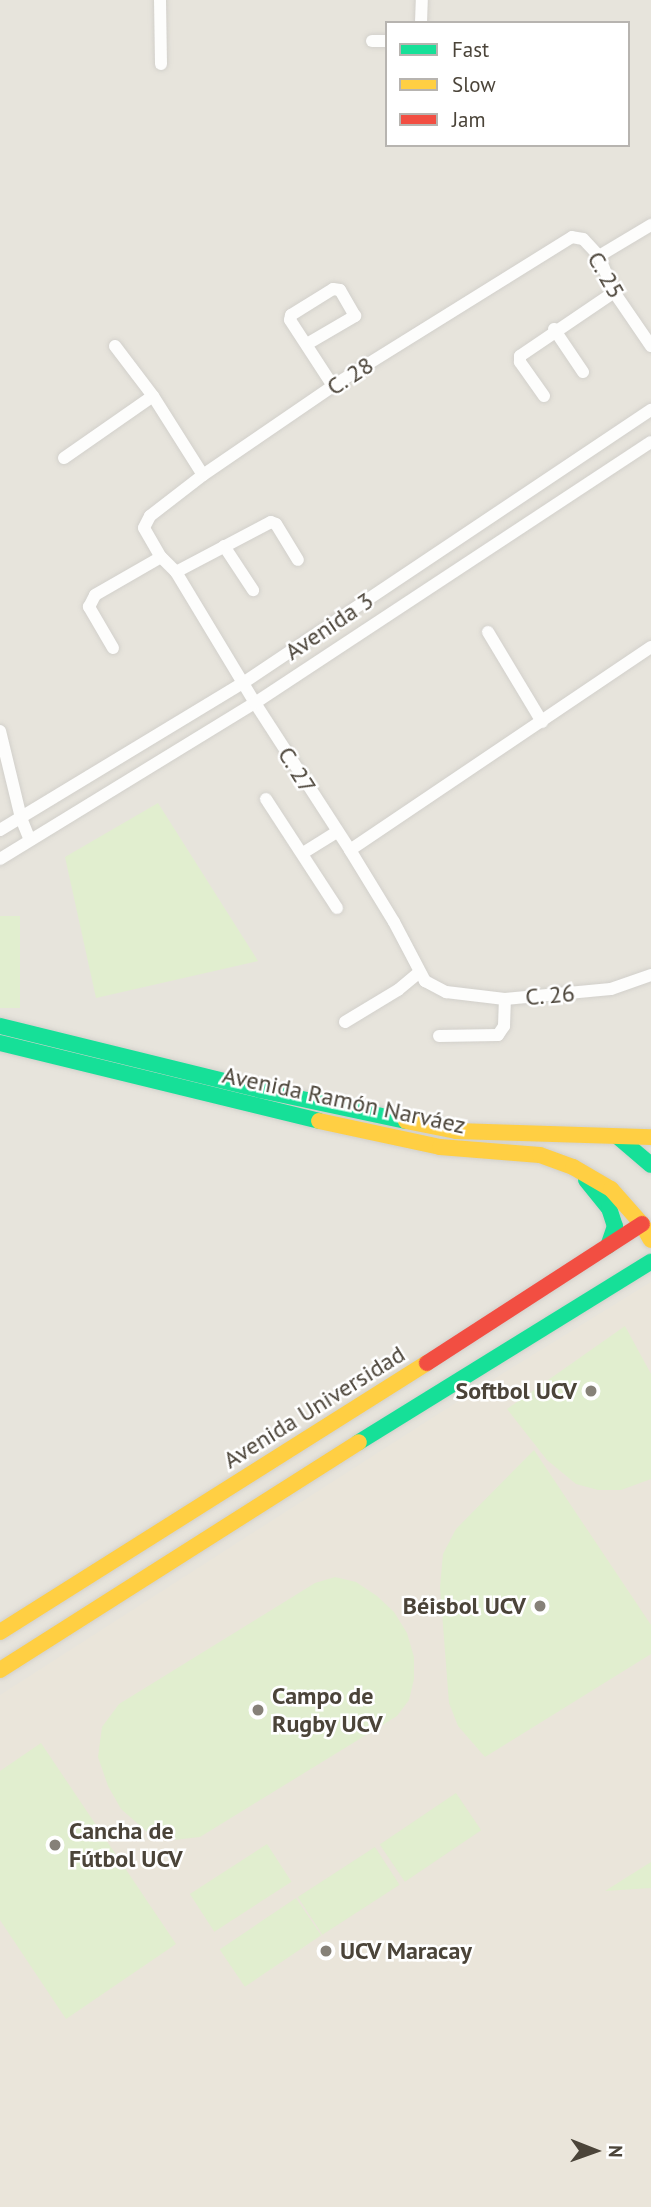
<!DOCTYPE html>
<html>
<head>
<meta charset="utf-8">
<style>
	body { margin:0 }
	#map { position:relative; width:651px; height:2207px; overflow:hidden; background:#f4f2ee; font-family:"PT Sans",sans-serif }
	div>[style] { position:absolute }
	.residential>* { inset:0; background:#e7e4dc }
	.education>* { inset:0; background:#eae5da }
	.green>* { inset:0; background:#e1eecf; transform-origin:0 0 }
	.roads { filter:drop-shadow(0 0 2px #d2d0cb) drop-shadow(0 0 2px #d2d0cb) }
	.street>* { height:12px; margin:-6px; padding:0 6px; transform-origin:6px; border-radius:6px; background:#fdfdfc }
	.fast>* { height:16px; margin:-8px; padding:0 8px; transform-origin:8px; border-radius:8px; background:#16e098 }
	.slow>* { height:16px; margin:-8px; padding:0 8px; transform-origin:8px; border-radius:8px; background:#ffcf43 }
	.jam>* { height:16px; margin:-8px; padding:0 8px; transform-origin:8px; border-radius:8px; background:#f24e42 }
	.dots>* { width:19px; height:19px; translate:-50% -50%; box-sizing:border-box; border:4px solid #fff; border-radius:50% }
	span { translate:-50% -50%; white-space:nowrap; text-align:center; line-height:1.15; -webkit-text-stroke:5px #fff; paint-order:stroke }
	.street-label { font-size:24px; color:#4b4439 }
	.poi-label { font-size:24px; color:#4b4439; font-weight:700 }
	.right { translate:-100% -50%; text-align:right }
	.left { translate:0 -50%; text-align:left }
	.legend { position:absolute; left:385px; top:21px; width:245px; height:126px; box-sizing:border-box; background:#fff; border:2px solid #b7b4b0; margin:0; padding:9px 12px; list-style:none; font-size:21px; color:#4b4439 }
	.legend li { display:flex; align-items:center; gap:14px; height:35px }
	.legend b { width:35px; border:2px solid #b7b4b0 }
	.north { position:absolute; left:560px; top:2116px; width:70px; height:70px; -webkit-text-stroke:5px #fff; paint-order:stroke; rotate:91deg; font-size:19px; font-weight:700; line-height:28px; text-align:center; color:#4b4439 }
	.north::after { content:''; display:block; margin:auto; width:24px; height:32px; background:#4b4439; clip-path:polygon(50% 0,100% 100%,50% 72%,0 100%) }
</style>
</head>
<body>
<div id="map">
	<div class="residential">
		<div style="clip-path:polygon(evenodd,0 0,651px 0,651px 2207px,0 2207px,0 0,387px 23px,628px 23px,628px 145px,387px 145px,387px 23px)"></div>
	</div>
	<div class="education">
		<div style="clip-path:polygon(651px 1282px,651px 2207px,0 2207px,0 1695px,460px 1400px)"></div>
	</div>
	<div class="green">
		<div style="clip-path:polygon(158px 803px,258px 961px,96px 998px,65px 857px)"></div>
		<div style="left:0;top:916px;width:20px;height:92px"></div>
		<div style="clip-path:polygon(625px 1326px,651px 1374px,651px 1479px,621px 1490px,598px 1490px,576px 1484px,547px 1460px,507px 1409px)"></div>
		<div style="clip-path:polygon(534px 1450px,651px 1625px,651px 1654px,485px 1757px,458px 1726px,449px 1703px,440px 1587px,443px 1554px,456px 1529px)"></div>
		<div style="clip-path:polygon(335px 1577px,356px 1582px,377px 1596px,394px 1612px,407px 1633px,414px 1657px,414px 1679px,409px 1700px,397px 1716px,200px 1837px,173px 1840px,153px 1837px,121px 1809px,108px 1786px,98px 1757px,102px 1727px,119px 1704px,315px 1583px)"></div>
		<div style="clip-path:polygon(41px 1743px,176px 1944px,66px 2019px,0 1920px,0 1771px)"></div>
		<div style="left:456px;top:1793px;width:45px;height:92px;rotate:56deg"></div>
		<div style="left:267px;top:1844px;width:45px;height:92px;rotate:57deg"></div>
		<div style="left:375px;top:1847px;width:45px;height:92px;rotate:57deg"></div>
		<div style="clip-path:polygon(651px 1862px,651px 1888px,605px 1891px)"></div>
		<div style="left:296px;top:1898px;width:45px;height:92px;rotate:56deg"></div>
	</div>
	<div class="roads">
		<div class="street">
			<div style="left:160px;top:0;width:64px;rotate:89.1deg"></div>
			<div style="left:421px;top:23px;width:23px;rotate:-88deg"></div>
			<div style="left:372px;top:41px;width:15px"></div>
			<div style="left:599px;top:256px;width:61px;rotate:-30.8deg"></div>
			<div style="left:554px;top:329px;width:52px;rotate:56deg"></div>
			<div style="left:307px;top:344px;width:56px;rotate:-30.3deg"></div>
			<div style="left:355px;top:316px;width:30px;rotate:-120deg"></div>
			<div style="left:340px;top:290px;width:7px;rotate:-172deg"></div>
			<div style="left:333px;top:289px;width:49px;rotate:148.2deg"></div>
			<div style="left:291px;top:315px;width:5px;rotate:101deg"></div>
			<div style="left:290px;top:320px;width:79px;rotate:56.9deg"></div>
			<div style="left:115px;top:346px;width:63px;rotate:52.8deg"></div>
			<div style="left:153px;top:396px;width:93px;rotate:57.7deg"></div>
			<div style="left:651px;top:346px;width:65px;rotate:-124.4deg"></div>
			<div style="left:614px;top:292px;width:39px;rotate:-113deg"></div>
			<div style="left:599px;top:256px;width:23px;rotate:-133deg"></div>
			<div style="left:583px;top:239px;width:11px;rotate:-170deg"></div>
			<div style="left:572px;top:237px;width:282px;rotate:148.1deg"></div>
			<div style="left:333px;top:386px;width:158px;rotate:145.6deg"></div>
			<div style="left:203px;top:475px;width:67px;rotate:142.3deg"></div>
			<div style="left:150px;top:516px;width:13px;rotate:117deg"></div>
			<div style="left:144px;top:528px;width:34px;rotate:60deg"></div>
			<div style="left:161px;top:557px;width:21px;rotate:45deg"></div>
			<div style="left:176px;top:572px;width:153px;rotate:58.9deg"></div>
			<div style="left:255px;top:703px;width:175px;rotate:57.1deg"></div>
			<div style="left:350px;top:850px;width:84px;rotate:58.6deg"></div>
			<div style="left:394px;top:922px;width:67px;rotate:62.3deg"></div>
			<div style="left:425px;top:981px;width:24px;rotate:28deg"></div>
			<div style="left:446px;top:992px;width:59px;rotate:6.8deg"></div>
			<div style="left:505px;top:999px;width:106px;rotate:-5.4deg"></div>
			<div style="left:611px;top:989px;width:42px;rotate:-19.3deg"></div>
			<div style="left:544px;top:396px;width:42px;rotate:-125.2deg"></div>
			<div style="left:520px;top:362px;width:6px;rotate:-90deg"></div>
			<div style="left:520px;top:356px;width:114px;rotate:-34.2deg"></div>
			<div style="left:64px;top:458px;width:108px;rotate:-34.9deg"></div>
			<div style="left:224px;top:546px;width:53px;rotate:56.6deg"></div>
			<div style="left:176px;top:572px;width:107px;rotate:-27.8deg"></div>
			<div style="left:271px;top:522px;width:5px;rotate:22deg"></div>
			<div style="left:276px;top:524px;width:42px;rotate:58.6deg"></div>
			<div style="left:488px;top:632px;width:105px;rotate:59deg"></div>
			<div style="left:113px;top:648px;width:48px;rotate:-120.3deg"></div>
			<div style="left:89px;top:607px;width:13px;rotate:-63deg"></div>
			<div style="left:95px;top:595px;width:76px;rotate:-29.9deg"></div>
			<div style="left:0;top:731px;width:89px;rotate:76.4deg"></div>
			<div style="left:21px;top:818px;width:24px;rotate:68deg"></div>
			<div style="left:266px;top:799px;width:130px;rotate:56.9deg"></div>
			<div style="left:0;top:830px;width:284px;rotate:-31.2deg"></div>
			<div style="left:243px;top:683px;width:491px;rotate:-33.8deg"></div>
			<div style="left:350px;top:850px;width:363px;rotate:-34deg"></div>
			<div style="left:303px;top:853px;width:40px;rotate:-32deg"></div>
			<div style="left:0;top:859px;width:299px;rotate:-31.5deg"></div>
			<div style="left:255px;top:703px;width:474px;rotate:-33.4deg"></div>
			<div style="left:345px;top:1022px;width:62px;rotate:-31.1deg"></div>
			<div style="left:398px;top:990px;width:26px;rotate:-40deg"></div>
			<div style="left:439px;top:1036px;width:59px;rotate:-1deg"></div>
			<div style="left:498px;top:1035px;width:11px;rotate:-56deg"></div>
			<div style="left:504px;top:1026px;width:27px;rotate:-88deg"></div>
		</div>
		<div class="fast">
			<div style="left:0;top:1026px;width:268px;rotate:13.8deg"></div>
			<div style="left:260px;top:1090px;width:149px;rotate:12deg"></div>
			<div style="left:0;top:1043px;width:328px;rotate:13.7deg"></div>
			<div style="left:618px;top:1137px;width:43px;rotate:40.3deg"></div>
			<div style="left:586px;top:1180px;width:36px;rotate:51deg"></div>
			<div style="left:609px;top:1208px;width:19px;rotate:72deg"></div>
			<div style="left:615px;top:1226px;width:21px;rotate:109deg"></div>
			<div style="left:359px;top:1442px;width:343px;rotate:-31.7deg"></div>
		</div>
		<div class="slow">
			<div style="left:319px;top:1121px;width:124px;rotate:12.1deg"></div>
			<div style="left:440px;top:1147px;width:100px;rotate:4.6deg"></div>
			<div style="left:540px;top:1155px;width:35px;rotate:20deg"></div>
			<div style="left:573px;top:1167px;width:44px;rotate:30.1deg"></div>
			<div style="left:611px;top:1189px;width:47px;rotate:48.5deg"></div>
			<div style="left:642px;top:1224px;width:18px;rotate:61deg"></div>
			<div style="left:406px;top:1121px;width:51px;rotate:11.3deg"></div>
			<div style="left:456px;top:1131px;width:195px;rotate:1.8deg"></div>
			<div style="left:0;top:1632px;width:505px;rotate:-32.21deg"></div>
			<div style="left:0;top:1670px;width:425px;rotate:-32.4deg"></div>
		</div>
		<div class="jam">
			<div style="left:427px;top:1363px;width:256px;rotate:-32.9deg"></div>
		</div>
	</div>
	<div class="dots">
		<div style="left:591px;top:1391px;background:#868178"></div>
		<div style="left:540px;top:1606px;background:#868178"></div>
		<div style="left:258px;top:1710px;background:#868178"></div>
		<div style="left:55px;top:1845px;background:#868178"></div>
		<div style="left:326px;top:1951px;background:#868178"></div>
	</div>
	<div class="street-label">
		<span style="left:606px;top:275px;rotate:60deg">C. 25</span>
		<span style="left:350px;top:376px;rotate:-33deg">C. 28</span>
		<span style="left:329px;top:626px;rotate:-34deg">Avenida 3</span>
		<span style="left:297px;top:770px;rotate:58deg">C. 27</span>
		<span style="left:550px;top:995px;rotate:-5deg">C. 26</span>
		<span style="left:344px;top:1100px;rotate:12deg">Avenida Ramón Narváez</span>
		<span style="left:314px;top:1407px;rotate:-32deg">Avenida Universidad</span>
	</div>
	<div class="poi-label">
		<span class="right" style="left:577px;top:1391px">Softbol UCV</span>
		<span class="right" style="left:526px;top:1606px">Béisbol UCV</span>
		<span class="left" style="left:272px;top:1710px">Campo de<br>Rugby UCV</span>
		<span class="left" style="left:69px;top:1845px">Cancha de<br>Fútbol UCV</span>
		<span class="left" style="left:340px;top:1951px">UCV Maracay</span>
	</div>
	<ul class="legend">
	<li><b style="height:9px;background:#16e098"></b>Fast</li>
	<li><b style="height:9px;background:#ffcf43"></b>Slow</li>
	<li><b style="height:9px;background:#f24e42"></b>Jam</li>
	</ul>
	<div class="north">N</div>
</div>
</body>
</html>
